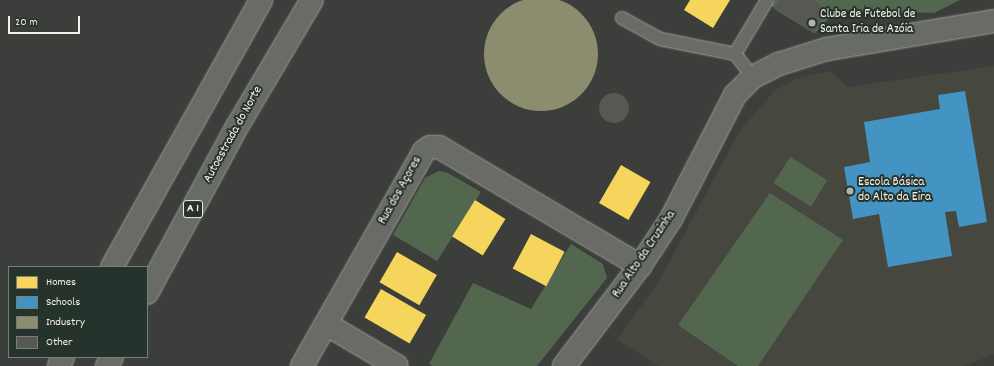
<!DOCTYPE html>
<html>
<head>
<meta charset="utf-8">
<style>
	body { margin:0 }
	#map { position:relative; width:994px; height:366px; overflow:hidden; background:#3b3e3a; font-family:Dekko,sans-serif }
	div>[style] { position:absolute }
	.built>* { inset:0; background:#46483f }
	.green>* { inset:0; background:#53674f; transform-origin:0 0 }
	.homes>* { inset:0; background:#f6d55c; transform-origin:0 0 }
	.schools>* { inset:0; background:#4393c3 }
	.industry>* { inset:0; background:#8c8c6e }
	.round { border-radius:50% }
	.building>* { inset:0; background:#585852 }
	.roads { filter:drop-shadow(0 0 1px #9f9f9c) drop-shadow(0 0 1px #9f9f9c) }
	.lane>* { height:12px; margin:-6px; padding:0 6px; transform-origin:6px; border-radius:6px; background:#696b66 }
	.street>* { height:22px; margin:-11px; padding:0 11px; transform-origin:11px; border-radius:11px; background:#696b66 }
	.secondary>* { height:22px; margin:-11px; padding:0 11px; transform-origin:11px; border-radius:11px; background:#696b66 }
	.highway>* { height:22px; margin:-11px; padding:0 11px; transform-origin:11px; border-radius:11px; background:#696b66 }
	.dots>* { width:11px; height:11px; translate:-50% -50%; box-sizing:border-box; border:2px solid #26332d; border-radius:50% }
	span { translate:-50% -50%; white-space:nowrap; text-align:center; line-height:1.15; -webkit-text-stroke:4px #26332d; paint-order:stroke }
	.shield-label span { padding:1px 3px; background:#26332d; border:1px solid; border-radius:3px; -webkit-text-stroke-width:0 }
	.shield-label { font-size:12px; color:#f4f1e8; font-weight:700 }
	.poi-label { font-size:13px; color:#f4f1e8 }
	.left { translate:0 -50%; text-align:left }
	.street-label { font-size:13px; color:#f4f1e8 }
	.legend { position:absolute; left:8px; top:266px; width:140px; height:92px; box-sizing:border-box; background:#26332d; border:1px solid #787f78; margin:0; padding:5px 7px; list-style:none; font-size:12px; color:#f4f1e8 }
	.legend li { display:flex; align-items:center; gap:8px; height:20px }
	.legend b { width:20px; border:1px solid #787f78 }
	.scale { position:absolute; left:8px; top:16px; width:72px; height:18px; box-sizing:border-box; border:2px solid #f4f1e8; border-top:0; padding-left:5px; font-size:12px; line-height:14px; white-space:nowrap; color:#f4f1e8; -webkit-text-stroke:3px #26332d; paint-order:stroke }
</style>
</head>
<body>
<div id="map">
	<div class="built">
		<div style="clip-path:polygon(994px 66px,994px 354px,965px 366px,658px 366px,617px 339px,658px 283px,739px 132px,774px 91px,797px 78px,830px 71px,848px 87px)"></div>
	</div>
	<div class="green">
		<div style="clip-path:polygon(775px 0,960px 0,934px 13px,837px 10px,815px 33px,771px 6px)"></div>
		<div style="left:790px;top:157px;width:44px;height:31px;rotate:32deg"></div>
		<div style="clip-path:polygon(439px 171px,448px 173px,481px 192px,437px 261px,393px 235px,425px 178px)"></div>
		<div style="clip-path:polygon(770px 193px,843px 240px,758px 366px,738px 366px,678px 325px)"></div>
		<div style="clip-path:polygon(571px 244px,603px 264px,607px 278px,537px 366px,432px 366px,429px 364px,473px 283px,531px 309px)"></div>
	</div>
	<div class="homes">
		<div style="clip-path:polygon(690px 0,730px 0,713px 28px,684px 10px)"></div>
		<div style="left:621px;top:165px;width:34px;height:44px;rotate:30deg"></div>
		<div style="left:475px;top:200px;width:36px;height:43px;rotate:32deg"></div>
		<div style="left:531px;top:234px;width:38px;height:39px;rotate:28deg"></div>
		<div style="left:397px;top:252px;width:46px;height:35px;rotate:30deg"></div>
		<div style="left:381px;top:289px;width:52px;height:33px;rotate:30deg"></div>
	</div>
	<div class="schools">
		<div style="clip-path:polygon(965px 91px,987px 222px,959px 227px,956px 211px,945px 212px,952px 256px,888px 267px,879px 214px,853px 219px,844px 167px,870px 162px,864px 122px,940px 109px,938px 95px)"></div>
	</div>
	<div class="industry">
		<div class="round" style="left:484px;top:-3px;width:114px;height:114px"></div>
	</div>
	<div class="building">
		<div style="clip-path:polygon(779px 0,812px 0,828px 10px,813px 33px,774px 9px)"></div>
		<div class="round" style="left:599px;top:93px;width:30px;height:30px"></div>
	</div>
	<div class="roads">
		<div class="lane">
			<div style="left:622px;top:18px;width:43px;rotate:28.9deg"></div>
			<div style="left:660px;top:39px;width:76px;rotate:11.3deg"></div>
			<div style="left:735px;top:54px;width:29px;rotate:52deg"></div>
			<div style="left:735px;top:54px;width:63px;rotate:-59.3deg"></div>
		</div>
		<div class="street">
			<div style="left:326px;top:324px;width:82px;rotate:30.6deg"></div>
			<div style="left:302px;top:366px;width:247px;rotate:-60.4deg"></div>
			<div style="left:424px;top:151px;width:7px;rotate:-34deg"></div>
			<div style="left:430px;top:147px;width:9px"></div>
			<div style="left:439px;top:147px;width:234px;rotate:30.6deg"></div>
		</div>
		<div class="secondary">
			<div style="left:564px;top:366px;width:126px;rotate:-52.8deg"></div>
			<div style="left:640px;top:266px;width:56px;rotate:-56.6deg"></div>
			<div style="left:671px;top:219px;width:140px;rotate:-62.7deg"></div>
			<div style="left:735px;top:95px;width:25px;rotate:-45deg"></div>
			<div style="left:753px;top:77px;width:29px;rotate:-27deg"></div>
			<div style="left:779px;top:64px;width:50px;rotate:-17.4deg"></div>
			<div style="left:827px;top:49px;width:169px;rotate:-9.5deg"></div>
		</div>
		<div class="highway">
			<div style="left:112px;top:267px;width:306px;rotate:-60.8deg"></div>
			<div style="left:147px;top:293px;width:191px;rotate:-61.6deg"></div>
			<div style="left:238px;top:125px;width:145px;rotate:-59.4deg"></div>
			<div style="left:59px;top:366px;width:10px;rotate:-66deg"></div>
			<div style="left:107px;top:366px;width:10px;rotate:-61deg"></div>
		</div>
	</div>
	<div class="dots">
		<div style="left:812px;top:23px;background:#b3b2ab"></div>
		<div style="left:850px;top:191px;background:#b3b2ab"></div>
	</div>
	<div class="shield-label">
		<span style="left:193px;top:209px">A 1</span>
	</div>
	<div class="poi-label">
		<span class="left" style="left:820px;top:23px">Clube de Futebol de<br>Santa Iria de Azóia</span>
		<span class="left" style="left:858px;top:191px">Escola Básica<br>do Alto da Eira</span>
	</div>
	<div class="street-label">
		<span style="left:234px;top:135px;rotate:-61deg">Autoestrada do Norte</span>
		<span style="left:401px;top:191px;rotate:-61deg">Rua dos Açores</span>
		<span style="left:645px;top:255px;rotate:-56deg">Rua Alto da Cruzinha</span>
	</div>
	<ul class="legend">
	<li><b style="height:11px;background:#f6d55c"></b>Homes</li>
	<li><b style="height:11px;background:#4393c3"></b>Schools</li>
	<li><b style="height:11px;background:#8c8c6e"></b>Industry</li>
	<li><b style="height:11px;background:#585852"></b>Other</li>
	</ul>
	<div class="scale">20 m</div>
</div>
</body>
</html>
